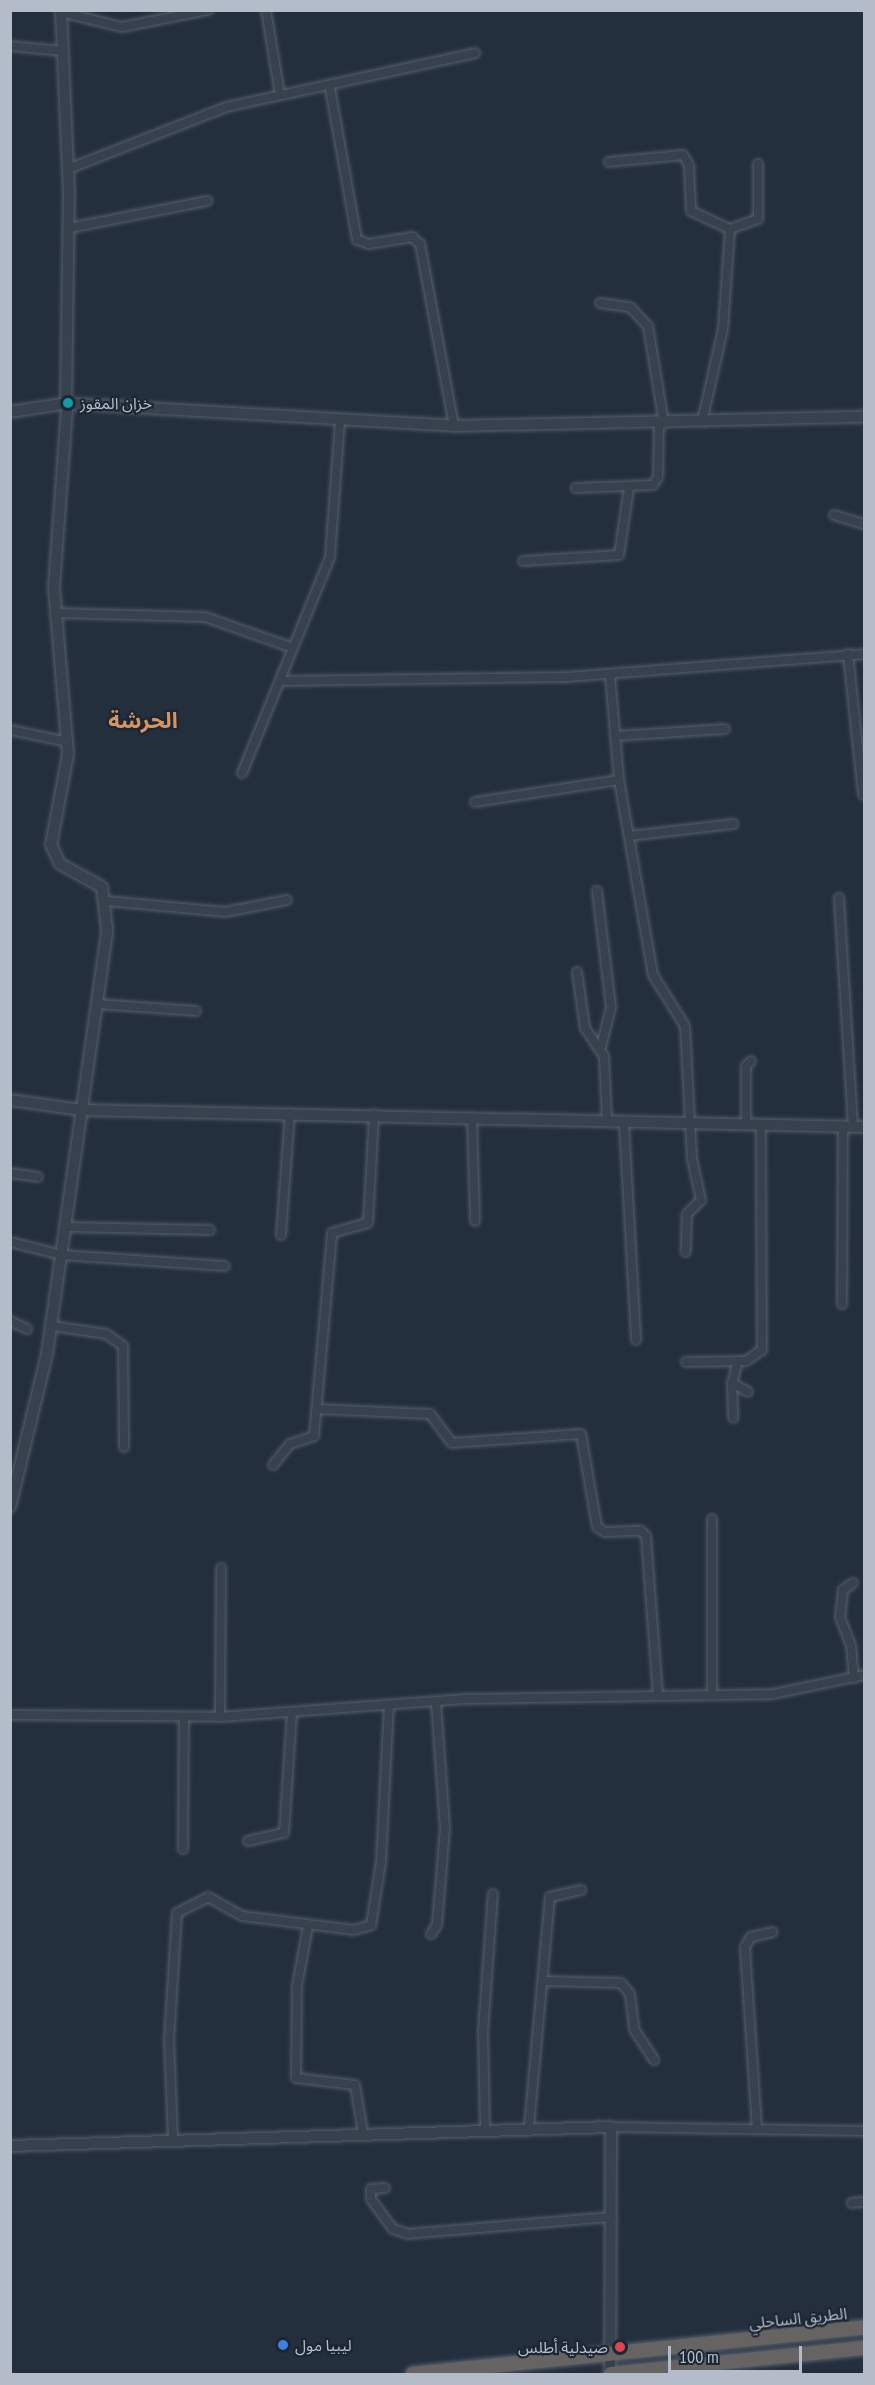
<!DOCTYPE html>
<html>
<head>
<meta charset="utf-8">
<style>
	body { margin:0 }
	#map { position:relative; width:875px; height:2385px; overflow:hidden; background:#242f3e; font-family:"PT Sans Narrow","Noto Sans Arabic",sans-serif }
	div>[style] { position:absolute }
	.roads { filter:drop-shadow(0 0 2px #565f6c) drop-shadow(0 0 2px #565f6c) }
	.minor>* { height:8px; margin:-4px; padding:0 4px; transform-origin:4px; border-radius:4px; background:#38414e }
	.tertiary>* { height:10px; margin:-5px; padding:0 5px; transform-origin:5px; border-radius:5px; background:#38414e }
	.trunk>* { height:14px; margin:-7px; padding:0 7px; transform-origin:7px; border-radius:7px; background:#656462 }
	.dots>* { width:16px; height:16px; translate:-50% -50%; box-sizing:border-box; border:3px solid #1d2633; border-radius:50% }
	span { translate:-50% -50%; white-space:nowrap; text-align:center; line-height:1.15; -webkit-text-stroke:4.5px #1d2633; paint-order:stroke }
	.poi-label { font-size:16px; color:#b4bcc9 }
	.left { translate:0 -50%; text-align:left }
	.right { translate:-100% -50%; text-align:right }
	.street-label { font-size:16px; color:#b4bcc9 }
	.district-label { font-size:22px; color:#d59563; font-weight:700 }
	.frame { position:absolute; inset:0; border:12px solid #b4bcc9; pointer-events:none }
	.scale { position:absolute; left:668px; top:2346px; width:134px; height:27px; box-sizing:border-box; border:3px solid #b4bcc9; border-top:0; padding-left:8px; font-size:18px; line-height:21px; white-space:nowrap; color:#b4bcc9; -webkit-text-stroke:4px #1d2633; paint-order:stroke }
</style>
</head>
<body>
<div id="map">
	<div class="roads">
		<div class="minor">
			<div style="left:266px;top:10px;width:86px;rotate:80.6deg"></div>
			<div style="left:61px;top:12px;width:63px;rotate:13.8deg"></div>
			<div style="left:122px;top:27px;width:88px;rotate:-11.2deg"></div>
			<div style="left:10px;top:46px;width:53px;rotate:5.4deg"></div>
			<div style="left:330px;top:88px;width:154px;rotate:79.9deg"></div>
			<div style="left:357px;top:240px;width:13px;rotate:18deg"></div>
			<div style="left:369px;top:244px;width:44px;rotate:-9.2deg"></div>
			<div style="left:412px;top:237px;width:11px;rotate:41deg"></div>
			<div style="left:420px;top:244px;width:185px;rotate:79.4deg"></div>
			<div style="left:609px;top:162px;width:74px;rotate:-5.4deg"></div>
			<div style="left:683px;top:155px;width:12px;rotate:59deg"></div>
			<div style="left:689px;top:165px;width:46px;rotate:87.5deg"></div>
			<div style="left:691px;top:211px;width:43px;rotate:24.8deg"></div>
			<div style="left:730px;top:229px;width:30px;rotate:-20deg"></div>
			<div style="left:758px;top:219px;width:55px;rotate:-90deg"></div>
			<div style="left:68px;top:169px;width:170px;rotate:-21.4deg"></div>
			<div style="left:226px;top:107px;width:255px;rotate:-12.2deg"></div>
			<div style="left:69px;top:228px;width:141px;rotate:-11.1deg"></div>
			<div style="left:600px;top:303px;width:30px;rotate:8deg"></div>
			<div style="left:630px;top:307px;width:26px;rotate:47deg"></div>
			<div style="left:648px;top:326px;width:99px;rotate:80.7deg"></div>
			<div style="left:702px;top:422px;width:95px;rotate:-77.3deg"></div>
			<div style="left:723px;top:329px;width:100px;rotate:-86deg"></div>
			<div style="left:576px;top:488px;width:77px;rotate:-2.2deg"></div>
			<div style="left:653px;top:485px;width:9px;rotate:-58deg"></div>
			<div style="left:658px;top:477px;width:53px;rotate:-88.9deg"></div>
			<div style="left:834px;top:515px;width:31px;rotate:17deg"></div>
			<div style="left:523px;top:561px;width:96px;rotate:-3.6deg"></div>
			<div style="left:619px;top:555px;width:68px;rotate:-81.5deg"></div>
			<div style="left:55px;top:613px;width:150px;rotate:1.5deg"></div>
			<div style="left:205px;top:617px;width:93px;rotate:19.4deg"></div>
			<div style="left:848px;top:654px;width:141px;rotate:83.9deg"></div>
			<div style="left:610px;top:675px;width:105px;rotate:85.1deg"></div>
			<div style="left:619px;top:780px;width:198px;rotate:80.1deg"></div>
			<div style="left:653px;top:975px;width:60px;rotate:57.9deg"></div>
			<div style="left:685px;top:1026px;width:133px;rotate:87deg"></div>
			<div style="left:692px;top:1159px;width:42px;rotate:77.6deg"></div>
			<div style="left:701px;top:1200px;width:20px;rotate:135deg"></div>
			<div style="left:687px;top:1214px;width:38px;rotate:92deg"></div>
			<div style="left:280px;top:681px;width:287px;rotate:-0.8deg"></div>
			<div style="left:567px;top:677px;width:298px;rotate:-4.4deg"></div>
			<div style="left:10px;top:730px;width:59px;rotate:11.7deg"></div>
			<div style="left:615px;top:736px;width:110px;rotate:-3.6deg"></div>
			<div style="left:242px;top:773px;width:233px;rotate:-67.8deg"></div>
			<div style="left:330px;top:557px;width:135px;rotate:-85.8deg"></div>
			<div style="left:475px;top:802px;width:146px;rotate:-8.7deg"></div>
			<div style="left:629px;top:836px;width:105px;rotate:-6.6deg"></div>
			<div style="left:597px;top:891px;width:117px;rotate:83.1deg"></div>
			<div style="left:611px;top:1007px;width:41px;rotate:104deg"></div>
			<div style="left:839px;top:898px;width:228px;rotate:86.5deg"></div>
			<div style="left:107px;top:901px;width:119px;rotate:5.3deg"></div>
			<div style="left:225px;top:912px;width:63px;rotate:-11deg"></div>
			<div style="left:577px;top:972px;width:57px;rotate:81.9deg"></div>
			<div style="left:585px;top:1028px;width:34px;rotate:56deg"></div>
			<div style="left:604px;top:1056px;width:66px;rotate:87.4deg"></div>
			<div style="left:98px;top:1004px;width:98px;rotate:4.1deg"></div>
			<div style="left:472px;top:1117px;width:104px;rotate:88.3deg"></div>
			<div style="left:624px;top:1123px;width:217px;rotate:86.8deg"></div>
			<div style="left:746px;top:1125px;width:59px;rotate:-90deg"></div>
			<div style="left:746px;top:1066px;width:7px;rotate:-45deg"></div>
			<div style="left:10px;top:1173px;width:28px;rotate:8deg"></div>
			<div style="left:66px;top:1227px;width:144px;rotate:1.2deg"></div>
			<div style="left:281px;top:1235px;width:122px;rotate:-85.8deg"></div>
			<div style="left:10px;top:1242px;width:54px;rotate:14deg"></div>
			<div style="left:62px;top:1255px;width:163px;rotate:3.9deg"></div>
			<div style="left:842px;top:1304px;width:178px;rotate:-89.7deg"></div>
			<div style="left:10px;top:1321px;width:19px;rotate:25deg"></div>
			<div style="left:52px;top:1326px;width:55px;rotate:8.4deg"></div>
			<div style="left:106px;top:1334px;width:21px;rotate:35deg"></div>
			<div style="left:123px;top:1346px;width:101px;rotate:89.4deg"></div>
			<div style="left:738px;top:1361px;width:23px;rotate:105deg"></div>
			<div style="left:732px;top:1383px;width:18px;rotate:29deg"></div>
			<div style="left:686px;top:1362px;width:60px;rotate:-1deg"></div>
			<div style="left:746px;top:1361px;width:19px;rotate:-35deg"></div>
			<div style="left:762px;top:1350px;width:224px;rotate:-90.3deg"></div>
			<div style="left:732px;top:1383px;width:35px;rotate:88deg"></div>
			<div style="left:317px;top:1409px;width:113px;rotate:2.5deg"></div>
			<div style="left:430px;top:1414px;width:36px;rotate:53deg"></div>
			<div style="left:452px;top:1443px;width:129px;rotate:-4deg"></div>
			<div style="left:581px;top:1434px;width:94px;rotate:80.2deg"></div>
			<div style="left:597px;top:1527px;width:9px;rotate:32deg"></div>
			<div style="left:605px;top:1532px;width:36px;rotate:-2deg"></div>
			<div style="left:641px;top:1531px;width:7px;rotate:45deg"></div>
			<div style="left:646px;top:1536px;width:160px;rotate:85.7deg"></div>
			<div style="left:273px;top:1465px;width:27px;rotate:-51deg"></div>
			<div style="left:290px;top:1444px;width:25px;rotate:-18deg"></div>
			<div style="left:314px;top:1436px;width:204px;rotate:-84.9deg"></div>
			<div style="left:332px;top:1233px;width:37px;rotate:-16deg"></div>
			<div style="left:368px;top:1223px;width:109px;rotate:-86.8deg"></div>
			<div style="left:712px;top:1519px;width:176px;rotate:90deg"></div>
			<div style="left:853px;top:1583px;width:12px;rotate:145deg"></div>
			<div style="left:843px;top:1590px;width:27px;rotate:96deg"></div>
			<div style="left:840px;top:1617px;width:30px;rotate:69deg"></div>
			<div style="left:851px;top:1645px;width:33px;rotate:85deg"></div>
			<div style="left:10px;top:1715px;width:210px;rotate:0.5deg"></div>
			<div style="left:220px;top:1717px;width:249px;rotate:-4.2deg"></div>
			<div style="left:468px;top:1699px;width:305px;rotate:-0.9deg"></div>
			<div style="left:773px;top:1694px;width:93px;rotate:-11.8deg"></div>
			<div style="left:220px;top:1717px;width:149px;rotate:-89.6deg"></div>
			<div style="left:248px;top:1841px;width:37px;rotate:-13deg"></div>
			<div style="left:284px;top:1833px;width:121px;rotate:-86.2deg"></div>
			<div style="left:183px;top:1849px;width:132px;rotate:-89.6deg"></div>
			<div style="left:308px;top:1926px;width:61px;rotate:100.4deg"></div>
			<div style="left:297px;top:1986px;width:92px;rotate:90.6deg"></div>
			<div style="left:296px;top:2078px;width:59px;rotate:6.8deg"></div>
			<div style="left:355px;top:2085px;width:49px;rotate:80.5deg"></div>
			<div style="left:431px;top:1934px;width:11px;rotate:-56deg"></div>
			<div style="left:437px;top:1925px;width:97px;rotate:-85.3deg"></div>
			<div style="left:445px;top:1828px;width:126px;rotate:-94.1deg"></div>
			<div style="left:543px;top:1981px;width:78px;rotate:1.5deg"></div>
			<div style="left:621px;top:1983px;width:14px;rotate:51deg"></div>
			<div style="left:630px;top:1994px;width:35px;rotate:83deg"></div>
			<div style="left:634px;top:2029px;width:37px;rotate:57deg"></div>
			<div style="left:485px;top:2127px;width:95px;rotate:-91.2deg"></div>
			<div style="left:483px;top:2032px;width:138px;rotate:-85.9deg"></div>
			<div style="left:529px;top:2127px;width:231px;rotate:-84.8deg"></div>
			<div style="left:550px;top:1897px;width:32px;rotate:-13deg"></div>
			<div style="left:611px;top:2127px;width:253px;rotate:0.9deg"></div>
			<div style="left:757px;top:2129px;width:182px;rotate:-93.8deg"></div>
			<div style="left:745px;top:1947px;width:12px;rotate:-59deg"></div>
			<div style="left:751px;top:1937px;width:22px;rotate:-13deg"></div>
			<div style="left:173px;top:2139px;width:99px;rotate:-92.3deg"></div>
			<div style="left:169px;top:2040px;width:127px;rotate:-86.4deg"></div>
			<div style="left:177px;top:1913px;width:35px;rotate:-27deg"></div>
			<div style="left:208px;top:1897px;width:39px;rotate:29deg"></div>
			<div style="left:242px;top:1916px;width:113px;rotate:7.1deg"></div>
			<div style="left:354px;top:1930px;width:18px;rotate:-16deg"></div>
			<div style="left:371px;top:1925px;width:64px;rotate:-81deg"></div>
			<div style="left:381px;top:1862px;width:157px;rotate:-87.1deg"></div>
			<div style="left:385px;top:2188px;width:14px;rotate:176deg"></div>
			<div style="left:371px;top:2189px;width:10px;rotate:90deg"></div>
			<div style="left:371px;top:2199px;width:37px;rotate:54deg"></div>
			<div style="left:393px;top:2229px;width:16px;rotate:18deg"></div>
			<div style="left:408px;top:2234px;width:205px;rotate:-4.8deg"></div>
			<div style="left:852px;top:2203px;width:12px;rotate:-5deg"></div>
		</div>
		<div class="tertiary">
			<div style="left:61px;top:10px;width:180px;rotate:87.5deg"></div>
			<div style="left:69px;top:190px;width:206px;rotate:90.8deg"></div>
			<div style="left:76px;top:404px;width:379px;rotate:3.3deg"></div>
			<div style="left:454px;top:426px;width:410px;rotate:-1.3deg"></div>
			<div style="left:10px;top:412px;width:52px;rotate:-8.9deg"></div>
			<div style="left:10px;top:1100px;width:72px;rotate:8deg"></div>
			<div style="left:81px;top:1110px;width:783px;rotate:1.24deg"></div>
			<div style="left:10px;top:1507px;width:157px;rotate:-76.4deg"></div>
			<div style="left:47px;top:1354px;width:428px;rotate:-81.9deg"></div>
			<div style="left:107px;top:930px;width:43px;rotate:-96.6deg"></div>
			<div style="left:102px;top:887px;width:48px;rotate:-151.3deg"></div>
			<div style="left:60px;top:864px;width:21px;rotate:-115deg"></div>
			<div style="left:51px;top:845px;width:93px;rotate:-79.4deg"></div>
			<div style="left:68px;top:754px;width:169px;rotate:-94.8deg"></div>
			<div style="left:54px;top:586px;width:176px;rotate:-85.8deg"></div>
			<div style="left:10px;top:2146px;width:601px;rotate:-1.81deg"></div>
			<div style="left:611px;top:2127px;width:247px;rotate:90.2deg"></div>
		</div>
		<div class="trunk">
			<div style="left:413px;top:2374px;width:453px;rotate:-5.9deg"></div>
			<div style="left:611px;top:2374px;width:254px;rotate:-5.9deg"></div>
		</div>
	</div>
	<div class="dots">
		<div style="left:68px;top:403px;background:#0f9aa8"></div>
		<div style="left:283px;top:2345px;background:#3f7fe0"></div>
		<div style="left:620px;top:2347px;background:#e0444e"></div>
	</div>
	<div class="poi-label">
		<span class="left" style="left:80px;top:403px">خزان المقوز</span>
		<span class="left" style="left:295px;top:2345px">ليبيا مول</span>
		<span class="right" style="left:608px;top:2347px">صيدلية أطلس</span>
	</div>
	<div class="street-label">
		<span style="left:798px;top:2318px;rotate:-6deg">الطريق الساحلي</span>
	</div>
	<div class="district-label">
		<span style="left:143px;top:721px">الحرشة</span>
	</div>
	<div class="frame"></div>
	<div class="scale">100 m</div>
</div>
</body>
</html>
